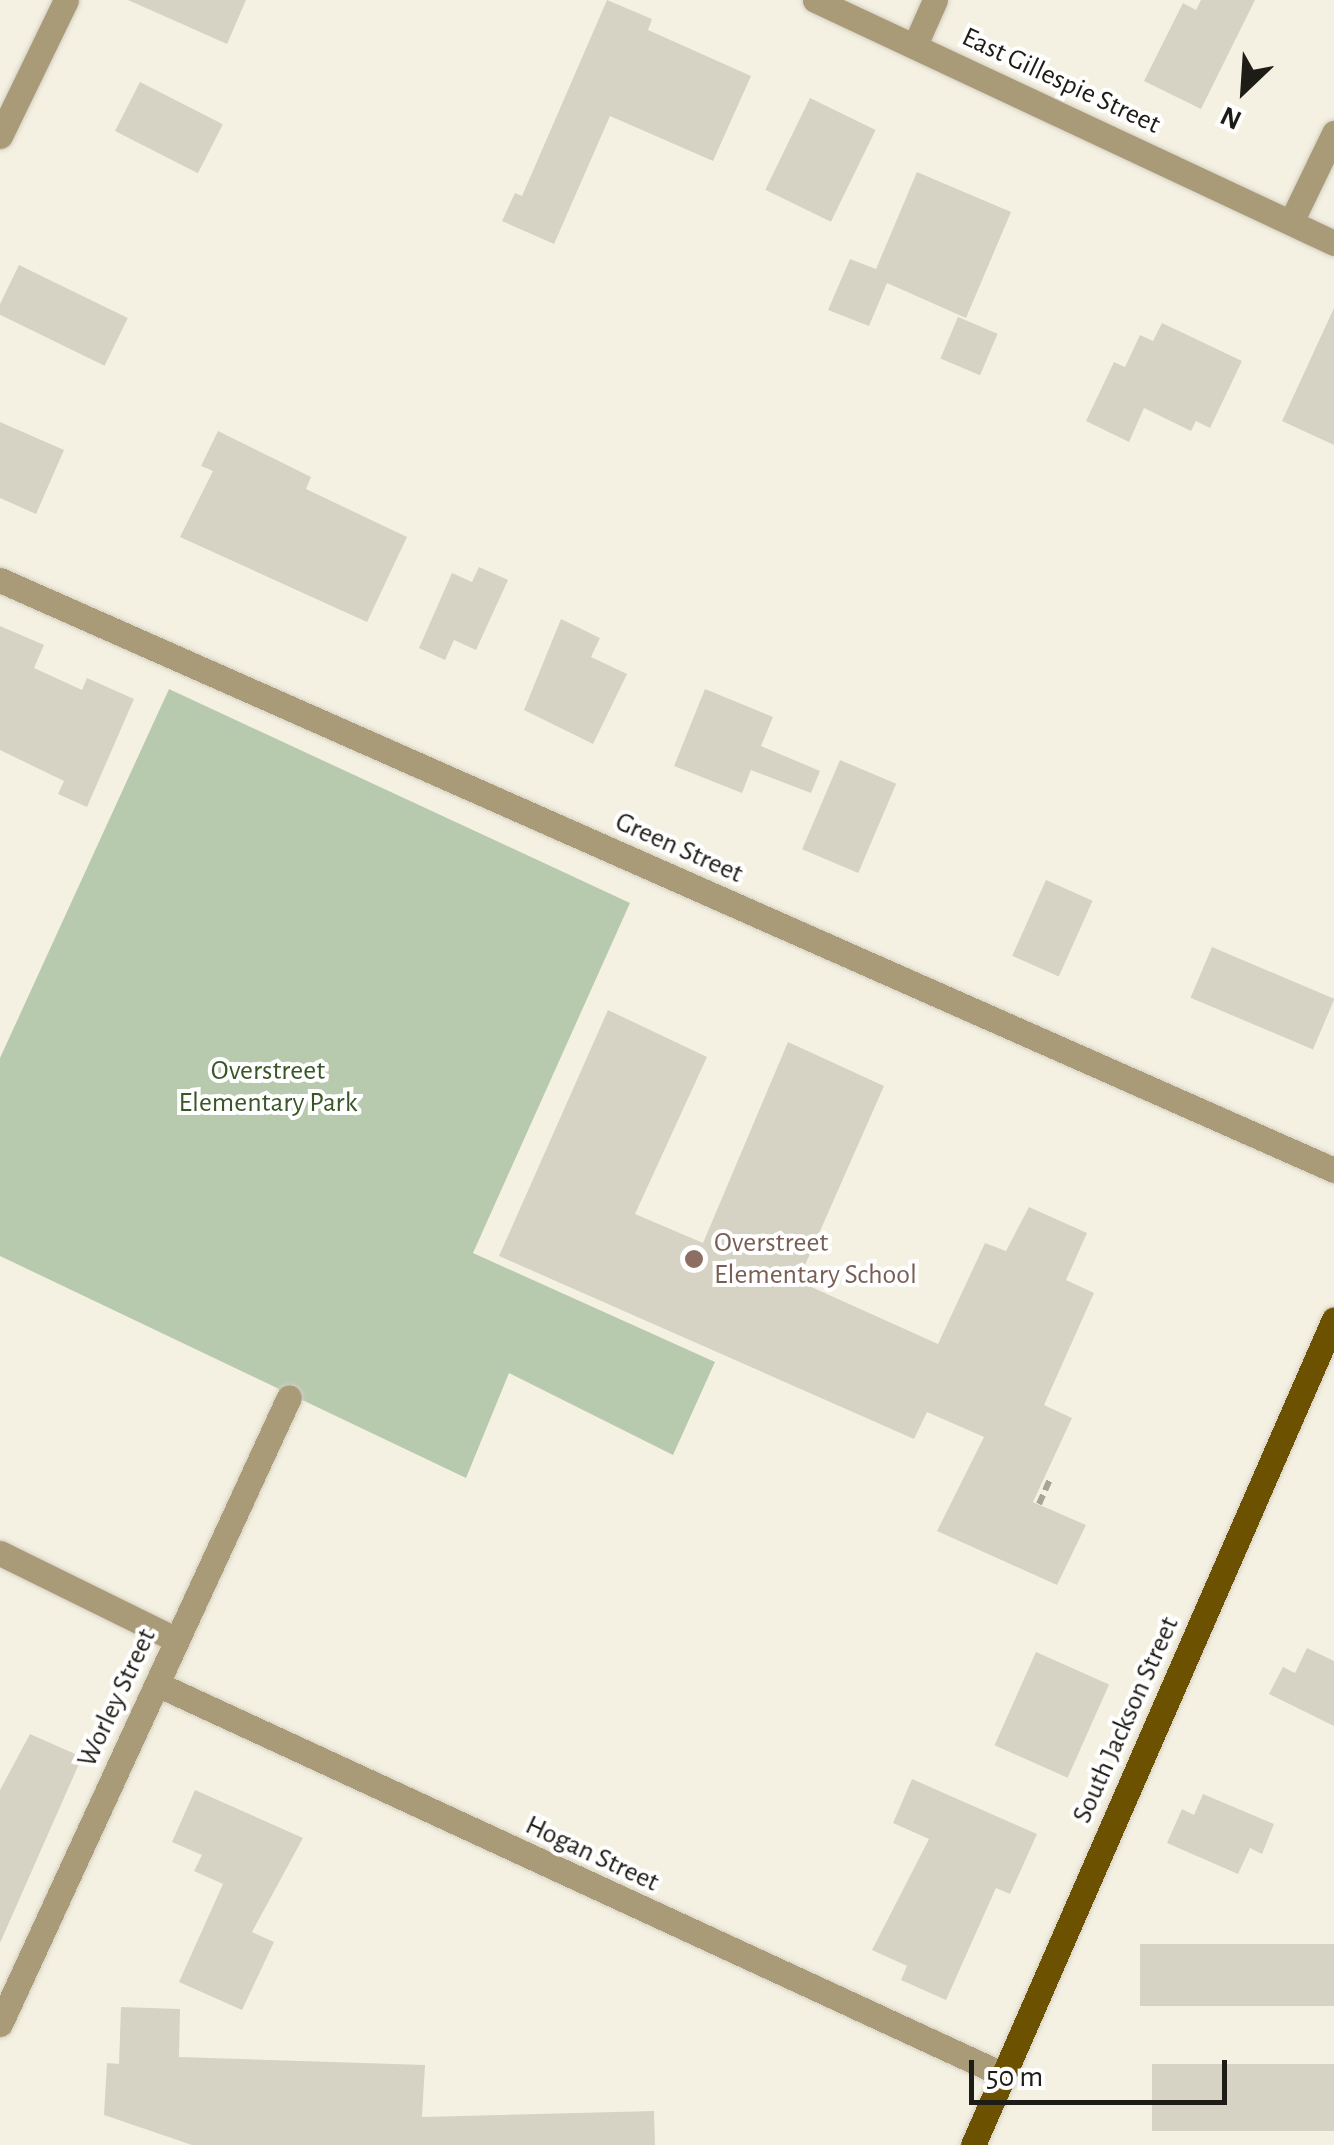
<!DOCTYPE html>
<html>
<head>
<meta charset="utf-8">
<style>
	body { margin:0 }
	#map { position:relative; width:1334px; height:2145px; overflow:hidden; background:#f5f1e2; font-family:"Alegreya Sans",sans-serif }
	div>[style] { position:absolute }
	.green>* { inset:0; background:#b7caae }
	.building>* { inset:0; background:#d7d3c4; transform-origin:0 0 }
	.path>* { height:6px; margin-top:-3px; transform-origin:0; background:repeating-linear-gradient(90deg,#a7a498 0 10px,transparent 0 15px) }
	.roads { filter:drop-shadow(0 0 2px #d3cfc2) drop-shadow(0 0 2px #d3cfc2) }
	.minor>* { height:25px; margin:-12.5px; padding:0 12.5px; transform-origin:12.5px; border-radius:12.5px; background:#a99a78 }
	.major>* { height:25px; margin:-12.5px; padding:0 12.5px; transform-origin:12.5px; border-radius:12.5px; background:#6c5100 }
	.dots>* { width:28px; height:28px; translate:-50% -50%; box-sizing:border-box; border:5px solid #fff; border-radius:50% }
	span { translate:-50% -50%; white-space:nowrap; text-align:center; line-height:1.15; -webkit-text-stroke:8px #fff; paint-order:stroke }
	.street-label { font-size:28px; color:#1e1c17 }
	.park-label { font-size:28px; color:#395627 }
	.education-label { font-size:28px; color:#785e54 }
	.left { translate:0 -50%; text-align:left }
	.north { position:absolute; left:1194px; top:40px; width:100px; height:100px; -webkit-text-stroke:8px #fff; paint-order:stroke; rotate:205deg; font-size:28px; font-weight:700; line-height:40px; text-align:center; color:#1e1c17 }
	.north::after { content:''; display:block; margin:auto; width:35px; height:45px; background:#1e1c17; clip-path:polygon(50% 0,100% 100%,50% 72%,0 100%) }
	.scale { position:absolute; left:969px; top:2060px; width:258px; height:45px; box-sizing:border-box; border:5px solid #1e1c17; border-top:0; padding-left:12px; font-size:30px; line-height:35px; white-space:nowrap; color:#1e1c17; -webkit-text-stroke:8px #fff; paint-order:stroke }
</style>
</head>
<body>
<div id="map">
	<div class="green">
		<div style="clip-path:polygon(169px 689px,630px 903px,473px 1253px,715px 1362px,673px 1455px,509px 1373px,466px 1478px,0 1256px,0 1058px)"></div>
	</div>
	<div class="building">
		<div style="clip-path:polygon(128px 0,246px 0,227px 44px)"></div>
		<div style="clip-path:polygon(607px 0,652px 19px,648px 30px,751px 76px,713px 161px,610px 116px,554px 244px,502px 221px,515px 193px,522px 196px)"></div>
		<div style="clip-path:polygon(1201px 0,1255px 0,1201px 109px,1144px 81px,1183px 3px,1196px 10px)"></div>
		<div style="left:140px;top:82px;width:93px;height:55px;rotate:27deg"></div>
		<div style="left:810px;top:98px;width:73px;height:102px;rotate:26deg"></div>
		<div style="clip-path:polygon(917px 172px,1011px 212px,966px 318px,887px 283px,869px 326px,828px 310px,850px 259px,876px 269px)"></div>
		<div style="left:19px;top:265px;width:121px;height:53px;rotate:26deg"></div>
		<div style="clip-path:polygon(1334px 308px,1334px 445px,1282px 421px)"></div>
		<div style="left:958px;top:317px;width:43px;height:45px;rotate:23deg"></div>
		<div style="clip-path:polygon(1162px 323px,1242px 361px,1210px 428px,1196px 421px,1191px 431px,1144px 408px,1129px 442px,1086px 421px,1114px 362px,1125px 367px,1140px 335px,1153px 341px)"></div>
		<div style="clip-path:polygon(0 422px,64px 450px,36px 514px,0 498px)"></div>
		<div style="clip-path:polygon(218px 431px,311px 477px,306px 489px,407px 537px,367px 622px,180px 537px,213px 471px,201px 466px)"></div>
		<div style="clip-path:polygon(479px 567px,508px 580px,476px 650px,454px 640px,445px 660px,419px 648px,452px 573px,472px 582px)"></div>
		<div style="clip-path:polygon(561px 619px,600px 638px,591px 657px,627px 674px,593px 744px,524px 710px)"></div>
		<div style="clip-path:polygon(0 626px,44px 645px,34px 668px,82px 690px,87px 678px,134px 699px,87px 807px,58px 794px,64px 781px,0 750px)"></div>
		<div style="clip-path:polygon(705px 689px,773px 717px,761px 746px,820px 771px,811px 793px,751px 770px,742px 793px,674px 766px)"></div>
		<div style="left:840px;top:760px;width:61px;height:97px;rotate:23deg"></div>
		<div style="left:1046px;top:880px;width:51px;height:83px;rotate:24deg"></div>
		<div style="left:1212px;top:947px;width:133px;height:55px;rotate:23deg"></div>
		<div style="clip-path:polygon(608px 1010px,707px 1057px,635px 1214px,703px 1243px,788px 1042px,884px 1086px,798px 1281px,938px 1344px,985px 1243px,1006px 1251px,1029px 1207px,1087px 1233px,1066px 1280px,1094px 1293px,1044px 1405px,1072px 1418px,1033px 1502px,1086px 1525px,1057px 1585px,937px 1531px,984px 1437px,927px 1412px,914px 1439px,499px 1256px)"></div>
		<div style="clip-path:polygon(1307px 1648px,1334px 1661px,1334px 1726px,1269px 1694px,1283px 1667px,1295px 1673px)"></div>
		<div style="left:1036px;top:1652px;width:80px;height:102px;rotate:24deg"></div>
		<div style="clip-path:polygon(30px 1734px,82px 1757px,0 1943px,0 1790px)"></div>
		<div style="clip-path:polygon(912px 1779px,1037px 1834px,1010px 1894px,996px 1888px,946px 2000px,901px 1980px,907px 1966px,872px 1950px,929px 1839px,893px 1823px)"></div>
		<div style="clip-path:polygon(195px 1790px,303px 1838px,252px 1932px,274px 1942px,242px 2010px,179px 1982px,223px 1884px,194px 1871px,202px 1855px,172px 1842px)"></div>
		<div style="clip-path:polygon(1203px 1794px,1274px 1824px,1262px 1854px,1250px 1848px,1238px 1874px,1167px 1843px,1182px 1809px,1194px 1815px)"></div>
		<div style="left:1334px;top:1944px;width:62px;height:194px;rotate:90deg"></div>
		<div style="clip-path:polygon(121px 2007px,180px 2009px,179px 2057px,425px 2065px,422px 2117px,654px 2111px,655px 2145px,192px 2145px,104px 2115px,107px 2063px,119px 2064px)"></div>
		<div style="left:1334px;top:2064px;width:67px;height:182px;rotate:90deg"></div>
	</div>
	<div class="path">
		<div style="left:1039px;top:1504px;width:27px;rotate:-66deg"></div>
	</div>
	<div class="roads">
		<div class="minor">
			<div style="left:815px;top:0;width:573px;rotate:25.09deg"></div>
			<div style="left:915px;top:45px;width:49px;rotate:-66deg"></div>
			<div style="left:0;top:136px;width:151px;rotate:-64.1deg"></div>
			<div style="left:1291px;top:222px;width:99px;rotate:-64.2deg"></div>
			<div style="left:0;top:580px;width:1459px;rotate:23.86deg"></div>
			<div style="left:0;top:1553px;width:197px;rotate:26.2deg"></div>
			<div style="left:157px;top:1684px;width:933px;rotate:24.78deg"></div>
			<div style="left:0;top:2024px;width:690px;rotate:-65.25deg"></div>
		</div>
		<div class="major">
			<div style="left:973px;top:2145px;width:901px;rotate:-66.39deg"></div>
		</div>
	</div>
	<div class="dots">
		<div style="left:694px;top:1259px;background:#8d6e63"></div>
	</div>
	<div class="street-label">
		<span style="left:1061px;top:81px;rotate:25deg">East Gillespie Street</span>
		<span style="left:679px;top:848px;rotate:24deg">Green Street</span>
		<span style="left:117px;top:1698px;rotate:-65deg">Worley Street</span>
		<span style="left:1126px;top:1720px;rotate:-66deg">South Jackson Street</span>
		<span style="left:592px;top:1854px;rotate:25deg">Hogan Street</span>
	</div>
	<div class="park-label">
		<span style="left:268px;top:1087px">Overstreet<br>Elementary Park</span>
	</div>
	<div class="education-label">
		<span class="left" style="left:714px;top:1259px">Overstreet<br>Elementary School</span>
	</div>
	<div class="north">N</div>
	<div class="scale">50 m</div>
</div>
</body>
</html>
